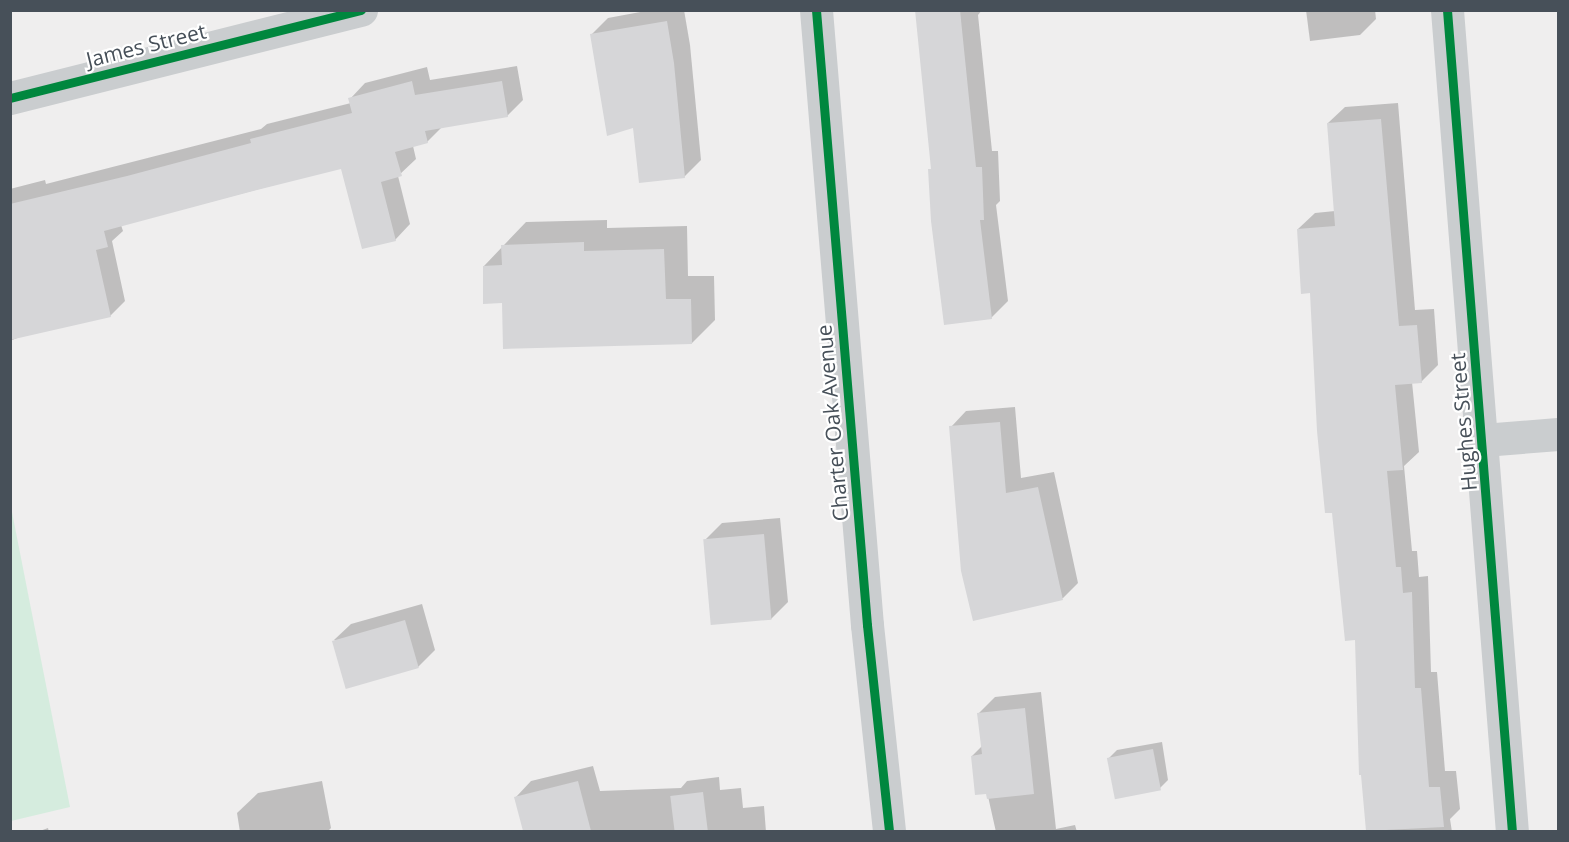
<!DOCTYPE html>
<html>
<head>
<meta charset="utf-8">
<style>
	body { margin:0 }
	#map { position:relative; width:1569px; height:842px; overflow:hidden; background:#efeeee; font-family:"Open Sans",sans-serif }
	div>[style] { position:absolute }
	.green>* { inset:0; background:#d5ecde }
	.shadow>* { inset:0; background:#0003 }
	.building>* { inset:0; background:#d6d6d8; transform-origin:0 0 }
	.minor>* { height:33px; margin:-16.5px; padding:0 16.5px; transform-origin:16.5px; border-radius:16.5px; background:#cacdcf }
	.tertiary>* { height:33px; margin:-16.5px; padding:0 16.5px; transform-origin:16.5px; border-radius:16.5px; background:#cacdcf }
	.cycleway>* { height:9px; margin:-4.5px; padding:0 4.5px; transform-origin:4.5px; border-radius:4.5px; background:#00873e }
	span { translate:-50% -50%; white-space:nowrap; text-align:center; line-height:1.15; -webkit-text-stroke:4.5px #fff; paint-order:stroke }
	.street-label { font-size:21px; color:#475059 }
	.frame { position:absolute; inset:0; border:12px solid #475059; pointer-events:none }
</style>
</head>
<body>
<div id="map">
	<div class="green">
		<div style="clip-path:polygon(10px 502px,70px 807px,11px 821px,10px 821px)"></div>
	</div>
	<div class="shadow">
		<div style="clip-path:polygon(651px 10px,684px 10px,690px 45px,701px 160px,684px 177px,634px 126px,591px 35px,608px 18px)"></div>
		<div style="clip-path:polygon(916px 10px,982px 10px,978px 15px,992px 151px,998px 151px,1000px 201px,996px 205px,1008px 301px,991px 318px,930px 170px,932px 168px)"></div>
		<div style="clip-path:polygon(1306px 10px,1375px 10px,1376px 19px,1360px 35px,1310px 41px)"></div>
		<div style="clip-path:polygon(517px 66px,523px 100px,507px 116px,443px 126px,427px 142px,413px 146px,416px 159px,398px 176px,410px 224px,395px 240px,343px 167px,121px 225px,123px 231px,112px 241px,125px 301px,110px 316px,22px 336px,10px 341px,10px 189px,45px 180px,46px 184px,261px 129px,267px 124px,351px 103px,350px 99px,365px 83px,427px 67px,430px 80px)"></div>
		<div style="clip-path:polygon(1398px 103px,1415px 310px,1434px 309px,1438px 365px,1421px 382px,1412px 382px,1419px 452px,1404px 466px,1412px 551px,1417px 551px,1419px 577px,1428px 576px,1431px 672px,1437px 672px,1445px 771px,1456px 771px,1460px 809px,1450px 819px,1452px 832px,1367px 832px,1356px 638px,1311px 291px,1298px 229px,1315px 213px,1335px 211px,1328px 123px,1345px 107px)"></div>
		<div style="clip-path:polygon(607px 220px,607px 228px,687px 226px,688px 276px,714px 276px,715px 320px,692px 343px,503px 301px,484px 266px,526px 222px)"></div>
		<div style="clip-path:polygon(1015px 407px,1021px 478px,1054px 472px,1078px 583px,1063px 598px,974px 619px,951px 427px,966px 411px)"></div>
		<div style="clip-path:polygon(780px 518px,788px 602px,771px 619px,705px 540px,722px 523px)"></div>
		<div style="clip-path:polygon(422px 604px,435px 650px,418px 667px,334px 640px,351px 624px)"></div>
		<div style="clip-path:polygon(1041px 692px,1056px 829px,1075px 825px,1077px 832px,996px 832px,987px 792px,972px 756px,982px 746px,978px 714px,995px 697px)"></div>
		<div style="clip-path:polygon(1162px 742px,1168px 780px,1160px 788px,1108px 759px,1117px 750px)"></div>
		<div style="clip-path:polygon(593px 766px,600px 791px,681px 788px,687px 781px,719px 777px,720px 790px,741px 788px,743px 808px,764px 806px,766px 832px,519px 832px,524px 830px,516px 797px,531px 781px)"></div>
		<div style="clip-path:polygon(322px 781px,331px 828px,327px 832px,240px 832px,237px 813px,258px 793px)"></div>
		<div style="clip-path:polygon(48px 828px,49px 832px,37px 832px)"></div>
	</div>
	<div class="building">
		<div style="clip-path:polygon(915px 10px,960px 10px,976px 167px,982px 167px,984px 220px,980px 220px,992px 319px,944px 325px,931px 221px,928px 169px,931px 169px)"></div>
		<div style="clip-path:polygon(667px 21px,674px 63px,685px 178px,639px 183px,633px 128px,607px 136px,590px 34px)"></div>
		<div style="clip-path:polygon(412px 81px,415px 95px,502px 81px,508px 117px,425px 131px,428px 143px,395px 152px,402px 176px,381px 182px,396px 241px,362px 249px,341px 169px,261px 189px,104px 231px,108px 247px,96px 250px,111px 317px,10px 340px,10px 204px,127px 176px,251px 143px,250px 139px,352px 113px,348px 98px)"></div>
		<div style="clip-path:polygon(1381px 119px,1399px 326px,1417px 325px,1422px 383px,1395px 385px,1403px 470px,1387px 471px,1396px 567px,1401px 567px,1403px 593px,1412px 592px,1415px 688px,1421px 688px,1429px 787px,1440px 787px,1444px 827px,1366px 831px,1361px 775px,1359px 775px,1355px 640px,1345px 641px,1332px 513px,1325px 513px,1317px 431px,1310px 293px,1301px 294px,1297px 229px,1335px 226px,1327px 123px)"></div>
		<div style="clip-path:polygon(584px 242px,584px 251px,664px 249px,666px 299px,691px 299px,692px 344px,503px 349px,502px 303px,483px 304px,483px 266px,502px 265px,501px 245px)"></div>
		<div style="clip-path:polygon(1000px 422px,1006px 493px,1038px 487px,1063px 600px,973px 621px,961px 571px,949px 426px)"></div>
		<div style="left:764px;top:534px;width:86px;height:61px;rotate:85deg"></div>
		<div style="left:405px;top:620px;width:50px;height:76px;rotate:74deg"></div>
		<div style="clip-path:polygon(1025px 708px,1034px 794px,987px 799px,986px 794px,975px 795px,971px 756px,982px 754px,977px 713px)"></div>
		<div style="left:1153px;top:749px;width:42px;height:47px;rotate:79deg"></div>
		<div style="clip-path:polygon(578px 781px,591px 831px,523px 831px,514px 797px)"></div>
		<div style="left:703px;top:792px;width:39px;height:33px;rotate:83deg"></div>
	</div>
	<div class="minor">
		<div style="left:1447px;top:10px;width:825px;rotate:85.48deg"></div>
		<div style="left:10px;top:98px;width:362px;rotate:-14.1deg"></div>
		<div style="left:1483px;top:440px;width:75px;rotate:-4.6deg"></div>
	</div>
	<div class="tertiary">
		<div style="left:816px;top:10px;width:617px;rotate:85.26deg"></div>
		<div style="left:867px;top:625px;width:208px;rotate:83.9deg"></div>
	</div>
	<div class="cycleway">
		<div style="left:816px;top:10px;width:617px;rotate:85.26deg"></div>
		<div style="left:867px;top:625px;width:208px;rotate:83.9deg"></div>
		<div style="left:1447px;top:10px;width:825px;rotate:85.48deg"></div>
		<div style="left:10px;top:98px;width:362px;rotate:-14.1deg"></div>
	</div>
	<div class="street-label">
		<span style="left:146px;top:45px;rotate:-14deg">James Street</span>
		<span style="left:1463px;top:422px;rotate:-95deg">Hughes Street</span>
		<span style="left:832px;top:423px;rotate:-95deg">Charter Oak Avenue</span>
	</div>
	<div class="frame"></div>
</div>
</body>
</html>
